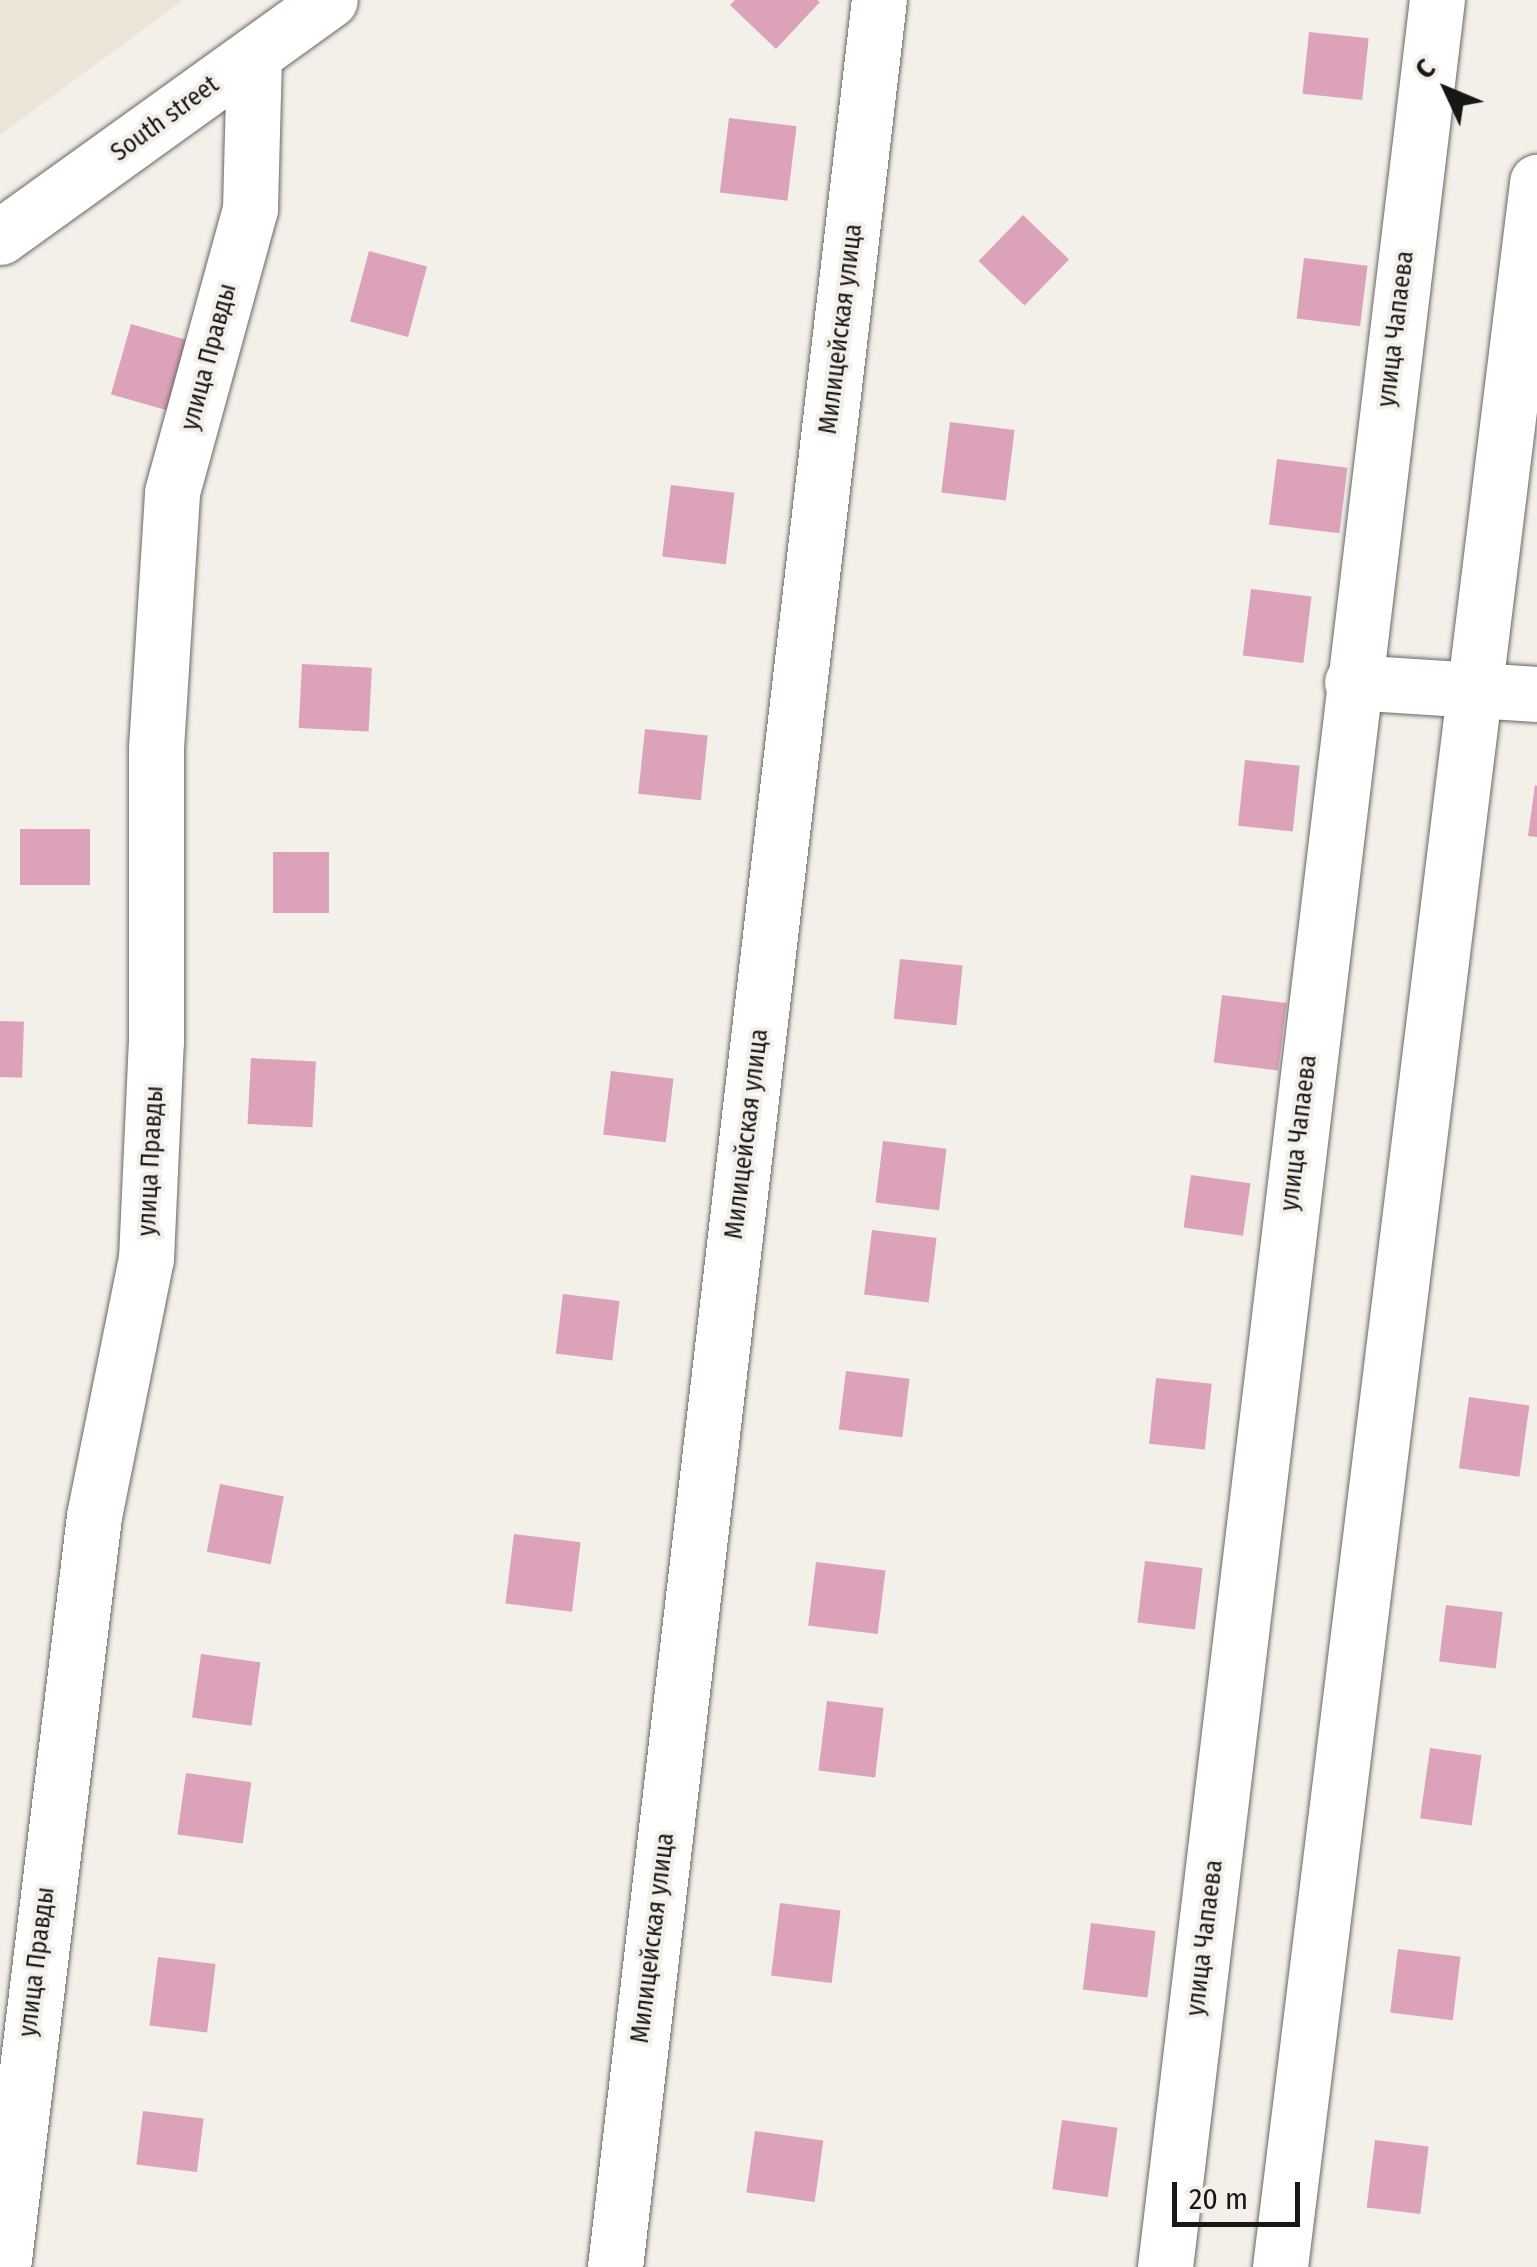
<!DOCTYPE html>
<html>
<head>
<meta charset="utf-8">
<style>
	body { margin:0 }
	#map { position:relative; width:1537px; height:2267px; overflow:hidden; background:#f3efe9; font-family:"Fira Sans Condensed",sans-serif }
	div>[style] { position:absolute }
	.built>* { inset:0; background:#ede4d8 }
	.building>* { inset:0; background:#dca2b9; transform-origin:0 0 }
	.roads { filter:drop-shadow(0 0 2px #6a6661) drop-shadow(0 0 2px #6a6661) }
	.minor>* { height:55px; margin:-27.5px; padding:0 27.5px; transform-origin:27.5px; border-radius:27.5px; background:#fff }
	span { translate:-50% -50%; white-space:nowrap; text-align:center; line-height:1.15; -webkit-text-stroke:8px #f3efe9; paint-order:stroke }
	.street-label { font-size:25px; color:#181715 }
	.north { position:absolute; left:1397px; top:40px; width:100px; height:100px; -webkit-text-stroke:8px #f3efe9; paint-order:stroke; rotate:314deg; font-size:28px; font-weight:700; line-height:40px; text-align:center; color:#181715 }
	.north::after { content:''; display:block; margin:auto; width:35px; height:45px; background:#181715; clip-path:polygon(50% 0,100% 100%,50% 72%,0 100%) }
	.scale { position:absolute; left:1172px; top:2182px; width:128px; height:45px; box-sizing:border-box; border:5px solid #181715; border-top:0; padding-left:12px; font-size:30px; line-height:35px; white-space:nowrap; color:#181715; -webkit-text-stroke:8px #f3efe9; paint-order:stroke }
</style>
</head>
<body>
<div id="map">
	<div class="built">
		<div style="clip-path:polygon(0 0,183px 0,0 135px)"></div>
	</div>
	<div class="building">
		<div style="clip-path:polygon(735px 0,817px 0,820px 2px,776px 49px,730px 5px)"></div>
		<div style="left:1309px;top:32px;width:60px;height:62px;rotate:6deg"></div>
		<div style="left:729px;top:118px;width:68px;height:75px;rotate:7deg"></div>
		<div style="left:1023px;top:215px;width:64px;height:64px;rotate:44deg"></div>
		<div style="left:369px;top:251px;width:60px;height:73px;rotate:15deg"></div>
		<div style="left:1304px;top:258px;width:64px;height:61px;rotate:7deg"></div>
		<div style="left:131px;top:324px;width:59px;height:73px;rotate:16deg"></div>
		<div style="left:950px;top:422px;width:65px;height:71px;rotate:7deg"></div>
		<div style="left:1277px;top:459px;width:71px;height:66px;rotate:7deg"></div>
		<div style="left:671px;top:485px;width:64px;height:72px;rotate:7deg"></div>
		<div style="left:1251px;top:589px;width:61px;height:67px;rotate:7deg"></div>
		<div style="left:302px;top:664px;width:70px;height:64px;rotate:3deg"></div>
		<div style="left:645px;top:729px;width:63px;height:65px;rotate:6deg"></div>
		<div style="left:1245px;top:760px;width:55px;height:66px;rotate:6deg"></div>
		<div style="clip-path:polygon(1535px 785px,1537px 786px,1537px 837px,1528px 836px)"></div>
		<div style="left:20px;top:829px;width:70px;height:56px"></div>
		<div style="left:273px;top:852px;width:56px;height:61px"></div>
		<div style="left:900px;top:959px;width:63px;height:60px;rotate:6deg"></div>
		<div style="left:1222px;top:995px;width:65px;height:68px;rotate:7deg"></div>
		<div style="left:0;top:1021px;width:24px;height:56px;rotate:2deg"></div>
		<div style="left:251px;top:1058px;width:65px;height:66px;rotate:3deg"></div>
		<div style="left:611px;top:1071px;width:63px;height:64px;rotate:7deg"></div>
		<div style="left:883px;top:1141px;width:64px;height:62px;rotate:7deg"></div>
		<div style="left:1191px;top:1175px;width:60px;height:53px;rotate:8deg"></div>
		<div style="left:872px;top:1230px;width:65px;height:65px;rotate:7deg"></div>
		<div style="left:563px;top:1294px;width:57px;height:60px;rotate:7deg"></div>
		<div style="left:846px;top:1371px;width:64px;height:59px;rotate:7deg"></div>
		<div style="left:1156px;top:1378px;width:56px;height:66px;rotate:6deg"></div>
		<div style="left:1469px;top:1397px;width:61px;height:72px;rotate:8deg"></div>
		<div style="left:220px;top:1484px;width:65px;height:69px;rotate:11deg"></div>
		<div style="left:514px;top:1534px;width:67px;height:70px;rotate:7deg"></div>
		<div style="left:1145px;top:1561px;width:58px;height:62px;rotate:7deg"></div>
		<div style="left:816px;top:1562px;width:70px;height:64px;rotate:7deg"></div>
		<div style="left:1446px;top:1605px;width:57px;height:57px;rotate:7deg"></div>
		<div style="left:201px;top:1654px;width:60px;height:64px;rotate:8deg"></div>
		<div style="left:827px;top:1701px;width:57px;height:70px;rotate:7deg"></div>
		<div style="left:1430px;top:1748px;width:52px;height:71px;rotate:8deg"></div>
		<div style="left:186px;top:1773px;width:66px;height:62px;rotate:8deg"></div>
		<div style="left:780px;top:1903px;width:61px;height:73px;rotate:7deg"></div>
		<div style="left:1091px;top:1923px;width:65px;height:67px;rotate:7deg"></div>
		<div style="left:1398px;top:1949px;width:63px;height:64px;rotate:7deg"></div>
		<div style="left:158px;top:1957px;width:58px;height:69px;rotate:7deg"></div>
		<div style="left:143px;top:2111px;width:61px;height:54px;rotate:7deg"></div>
		<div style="left:1062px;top:2120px;width:56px;height:70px;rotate:8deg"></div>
		<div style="left:755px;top:2131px;width:69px;height:62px;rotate:8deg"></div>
		<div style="left:1375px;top:2140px;width:54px;height:68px;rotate:7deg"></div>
	</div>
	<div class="roads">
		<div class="minor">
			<div style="left:0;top:237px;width:406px;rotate:-35.7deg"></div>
			<div style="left:1352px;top:682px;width:185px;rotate:3.7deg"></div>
			<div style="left:3px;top:2267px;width:756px;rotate:-83.09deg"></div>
			<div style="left:94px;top:1516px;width:262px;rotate:-78.6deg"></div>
			<div style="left:146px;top:1259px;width:217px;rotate:-87.4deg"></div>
			<div style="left:156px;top:1042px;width:294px;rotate:-90deg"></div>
			<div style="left:156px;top:748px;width:256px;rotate:-86.4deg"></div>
			<div style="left:172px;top:492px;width:294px;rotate:-74.6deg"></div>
			<div style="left:250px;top:209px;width:153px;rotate:-88.5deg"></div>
			<div style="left:615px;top:2267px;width:2282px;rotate:-83.36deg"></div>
			<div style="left:1165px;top:2267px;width:2283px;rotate:-83.16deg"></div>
			<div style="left:1280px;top:2267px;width:2101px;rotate:-82.97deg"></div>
		</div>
	</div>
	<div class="street-label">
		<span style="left:165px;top:119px;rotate:-36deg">South street</span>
		<span style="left:841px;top:329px;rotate:-83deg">Милицейская улица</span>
		<span style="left:1396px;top:329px;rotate:-83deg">улица Чапаева</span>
		<span style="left:209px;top:357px;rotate:-75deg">улица Правды</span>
		<span style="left:1299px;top:1133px;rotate:-83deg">улица Чапаева</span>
		<span style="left:747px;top:1134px;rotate:-83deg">Милицейская улица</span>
		<span style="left:151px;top:1161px;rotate:-87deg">улица Правды</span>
		<span style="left:653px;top:1938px;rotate:-83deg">Милицейская улица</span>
		<span style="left:1205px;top:1938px;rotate:-83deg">улица Чапаева</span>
		<span style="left:37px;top:1962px;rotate:-83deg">улица Правды</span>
	</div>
	<div class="north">С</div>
	<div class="scale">20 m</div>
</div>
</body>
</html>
